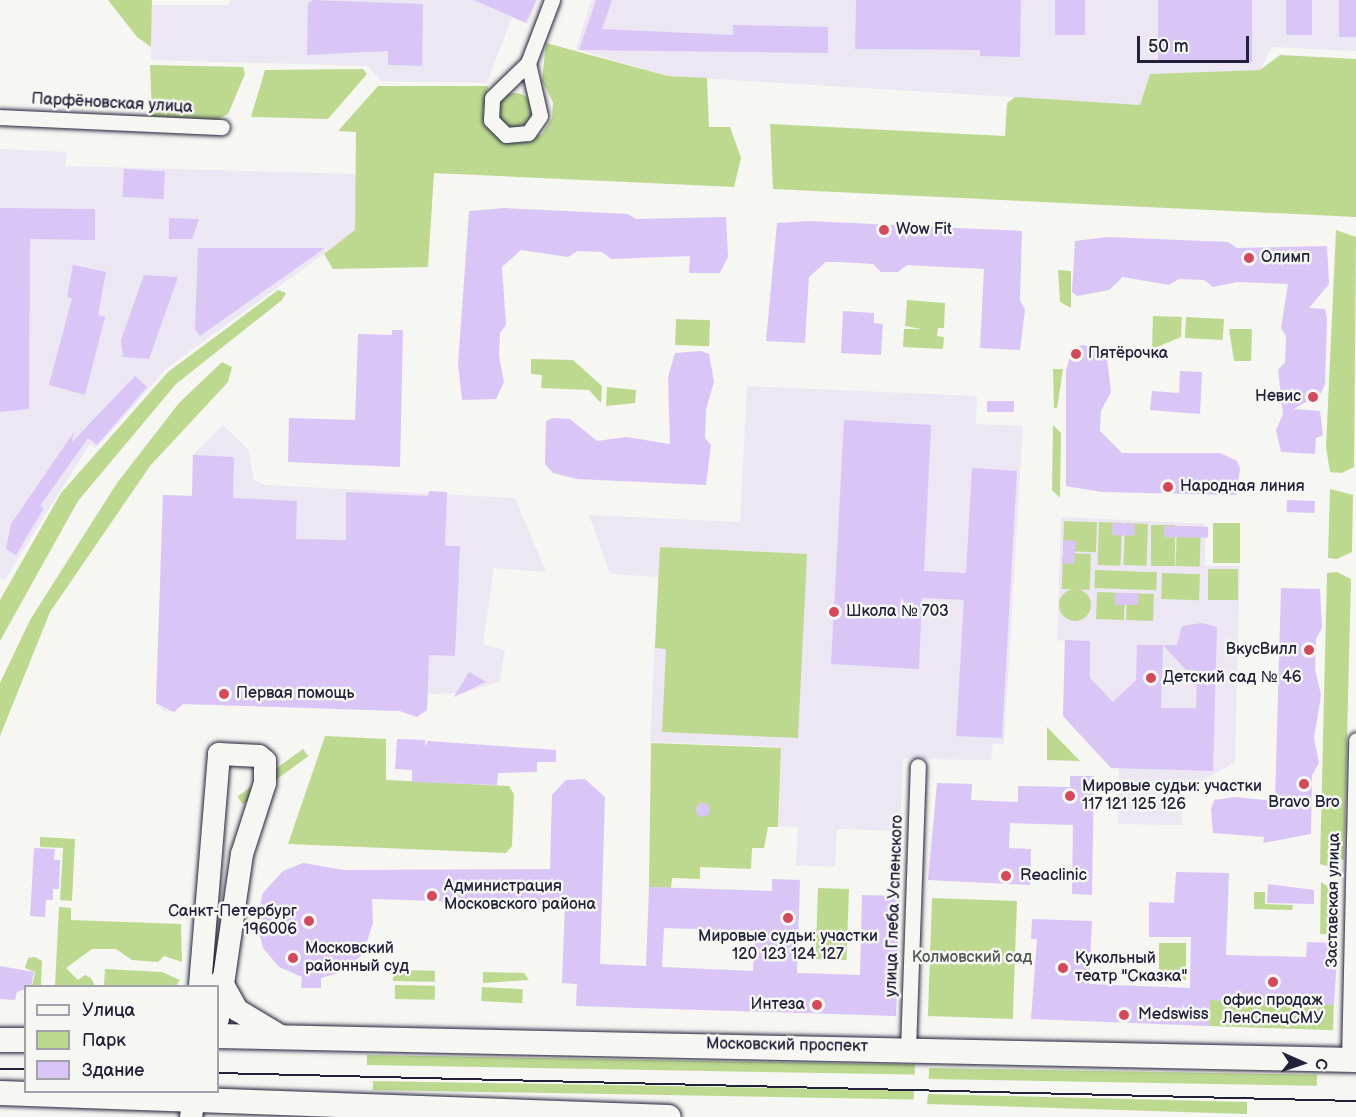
<!DOCTYPE html>
<html>
<head>
<meta charset="utf-8">
<style>
	body { margin:0 }
	#map { position:relative; width:1356px; height:1117px; overflow:hidden; background:#f6f6f2; font-family:"Balsamiq Sans",sans-serif }
	div>[style] { position:absolute }
	.built>* { inset:0; background:#ede7f3 }
	.green>* { inset:0; background:#bdd990; transform-origin:0 0 }
	.round { border-radius:50% }
	.building>* { inset:0; background:#d9c5f6; transform-origin:0 0 }
	.roads { filter:drop-shadow(0 0 2px #22223b) drop-shadow(0 0 2px #22223b) }
	.street>* { height:15px; margin:-7.5px; padding:0 7.5px; transform-origin:7.5px; border-radius:7.5px; background:#f6f6f2 }
	.secondary>* { height:22px; margin:-11px; padding:0 11px; transform-origin:11px; border-radius:11px; background:#f6f6f2 }
	.primary>* { height:24px; margin:-12px; padding:0 12px; transform-origin:12px; border-radius:12px; background:#f6f6f2 }
	.tram>* { height:1.5px; margin:-0.75px; padding:0 0.75px; transform-origin:0.75px; border-radius:0.75px; background:#22223b }
	.dots>* { width:16px; height:16px; translate:-50% -50%; box-sizing:border-box; border:3px solid #f6f6f2; border-radius:50% }
	span { translate:-50% -50%; white-space:nowrap; text-align:center; line-height:1.15; -webkit-text-stroke:5px #f6f6f2; paint-order:stroke }
	.street-label { font-size:16px; color:#22223b }
	.poi-label { font-size:16px; color:#22223b }
	.left { translate:0 -50%; text-align:left }
	.right { translate:-100% -50%; text-align:right }
	.park-label { font-size:16px; color:#505954 }
	.legend { position:absolute; left:24px; top:985px; width:195px; height:108px; box-sizing:border-box; background:#f6f6f2; border:2px solid #a1a1a9; margin:0; padding:8px 10px; list-style:none; font-size:18px; color:#22223b }
	.legend li { display:flex; align-items:center; gap:12px; height:30px }
	.legend b { width:30px; border:2px solid #a1a1a9 }
	.north { position:absolute; left:1272px; top:1033px; width:60px; height:60px; -webkit-text-stroke:4px #f6f6f2; paint-order:stroke; rotate:93deg; font-size:16px; font-weight:700; line-height:24px; text-align:center; color:#22223b }
	.north::after { content:''; display:block; margin:auto; width:21px; height:27px; background:#22223b; clip-path:polygon(50% 0,100% 100%,50% 72%,0 100%) }
	.scale { position:absolute; left:1137px; top:36px; width:112px; height:27px; box-sizing:border-box; border:3px solid #22223b; border-top:0; padding-left:8px; font-size:18px; line-height:21px; white-space:nowrap; color:#22223b; -webkit-text-stroke:4px #f6f6f2; paint-order:stroke }
</style>
</head>
<body>
<div id="map">
	<div class="built">
		<div style="clip-path:polygon(230px 0,538px 0,528px 24px,512px 17px,487px 83px,381px 81px,368px 66px,151px 60px,152px 5px,229px 5px)"></div>
		<div style="clip-path:polygon(591px 0,1356px 0,1356px 51px,1272px 47px,1260px 70px,1150px 74px,1140px 105px,668px 76px,576px 49px)"></div>
		<div style="clip-path:polygon(0 149px,67px 152px,65px 166px,356px 174px,355px 231px,166px 369px,96px 448px,90px 444px,5px 579px,0 579px)"></div>
		<div style="clip-path:polygon(747px 386px,977px 396px,976px 424px,1023px 426px,1004px 744px,993px 744px,991px 760px,903px 759px,900px 831px,837px 829px,835px 867px,796px 865px,798px 827px,779px 826px,781px 747px,650px 742px,658px 577px,610px 574px,589px 515px,740px 522px)"></div>
		<div style="clip-path:polygon(223px 425px,248px 449px,254px 480px,265px 485px,515px 498px,546px 572px,494px 568px,483px 644px,505px 650px,500px 681px,462px 693px,428px 694px,427px 710px,417px 717px,399px 711px,183px 704px,174px 712px,163px 711px,156px 703px,163px 495px,192px 496px,193px 455px)"></div>
		<div style="clip-path:polygon(1061px 517px,1205px 524px,1205px 566px,1240px 566px,1235px 762px,1183px 792px,1182px 825px,1118px 824px,1119px 768px,1111px 768px,1063px 716px,1065px 641px,1057px 640px)"></div>
	</div>
	<div class="green">
		<div style="clip-path:polygon(108px 0,152px 0,151px 47px,137px 37px)"></div>
		<div style="clip-path:polygon(546px 43px,668px 76px,707px 78px,709px 127px,730px 127px,741px 158px,734px 187px,434px 173px,428px 267px,333px 269px,324px 254px,355px 230px,356px 132px,338px 131px,378px 86px,488px 86px,483px 114px,489px 129px,500px 137px,527px 140px,542px 134px,552px 118px,553px 102px,542px 81px)"></div>
		<div style="clip-path:polygon(1280px 55px,1356px 59px,1356px 217px,773px 189px,770px 124px,1005px 136px,1007px 103px,1015px 97px,1140px 105px,1150px 74px,1260px 70px)"></div>
		<div style="clip-path:polygon(150px 65px,243px 67px,245px 74px,228px 114px,217px 120px,152px 116px)"></div>
		<div style="clip-path:polygon(363px 69px,367px 74px,328px 119px,251px 117px,265px 70px)"></div>
		<div class="round" style="left:498px;top:93px;width:34px;height:34px"></div>
		<div style="clip-path:polygon(1336px 230px,1356px 237px,1354px 467px,1342px 473px,1330px 472px,1326px 447px)"></div>
		<div style="clip-path:polygon(1058px 270px,1071px 271px,1071px 308px,1060px 302px)"></div>
		<div style="clip-path:polygon(278px 290px,286px 293px,282px 300px,176px 384px,78px 501px,0 641px,0 600px,61px 493px,168px 372px)"></div>
		<div style="clip-path:polygon(907px 300px,945px 303px,944px 328px,938px 328px,937px 336px,944px 337px,943px 349px,903px 347px,904px 329px,921px 329px,905px 326px)"></div>
		<div style="clip-path:polygon(1153px 316px,1182px 317px,1181px 337px,1152px 349px)"></div>
		<div style="left:1186px;top:317px;width:38px;height:21px;rotate:3deg"></div>
		<div style="left:676px;top:319px;width:34px;height:26px;rotate:2deg"></div>
		<div style="clip-path:polygon(1229px 329px,1252px 329px,1251px 361px,1234px 361px)"></div>
		<div style="clip-path:polygon(531px 359px,573px 360px,602px 386px,601px 403px,589px 390px,541px 388px,542px 375px,531px 374px)"></div>
		<div style="clip-path:polygon(222px 362px,232px 367px,228px 382px,150px 466px,50px 612px,0 736px,0 683px,30px 620px,117px 483px,179px 403px)"></div>
		<div style="clip-path:polygon(1053px 369px,1063px 369px,1057px 408px,1054px 408px)"></div>
		<div style="clip-path:polygon(607px 387px,636px 390px,635px 403px,606px 406px)"></div>
		<div style="clip-path:polygon(1053px 425px,1061px 433px,1060px 498px,1052px 490px)"></div>
		<div style="clip-path:polygon(1330px 489px,1353px 495px,1352px 552px,1337px 559px,1328px 558px)"></div>
		<div style="left:1064px;top:521px;width:33px;height:30px;rotate:2deg"></div>
		<div style="left:1099px;top:522px;width:23px;height:43px;rotate:2deg"></div>
		<div style="left:1125px;top:523px;width:23px;height:42px;rotate:2deg"></div>
		<div style="left:1213px;top:523px;width:27px;height:40px"></div>
		<div style="left:1151px;top:525px;width:24px;height:41px"></div>
		<div style="left:1177px;top:526px;width:24px;height:40px;rotate:2deg"></div>
		<div style="clip-path:polygon(660px 547px,807px 554px,798px 738px,662px 732px,666px 649px,655px 648px)"></div>
		<div style="left:1063px;top:553px;width:28px;height:36px;rotate:2deg"></div>
		<div style="left:1208px;top:569px;width:30px;height:31px"></div>
		<div style="left:1095px;top:570px;width:62px;height:18px;rotate:2deg"></div>
		<div style="clip-path:polygon(1337px 572px,1351px 579px,1344px 859px,1330px 867px,1320px 864px,1327px 573px)"></div>
		<div style="left:1162px;top:573px;width:38px;height:26px;rotate:2deg"></div>
		<div class="round" style="left:1059px;top:589px;width:32px;height:32px"></div>
		<div style="left:1097px;top:592px;width:28px;height:27px;rotate:2deg"></div>
		<div style="left:1127px;top:593px;width:27px;height:27px;rotate:2deg"></div>
		<div style="clip-path:polygon(1047px 727px,1080px 761px,1047px 760px)"></div>
		<div style="clip-path:polygon(325px 736px,386px 739px,386px 780px,509px 786px,514px 794px,512px 846px,506px 853px,288px 844px)"></div>
		<div style="clip-path:polygon(651px 743px,781px 748px,778px 827px,768px 827px,764px 848px,752px 848px,751px 869px,700px 867px,700px 879px,672px 878px,671px 888px,649px 887px)"></div>
		<div style="left:303px;top:749px;width:9px;height:81px;rotate:54deg"></div>
		<div style="clip-path:polygon(40px 837px,75px 839px,72px 901px,60px 900px,63px 848px,40px 847px)"></div>
		<div style="clip-path:polygon(1321px 882px,1340px 894px,1339px 935px,1320px 934px)"></div>
		<div style="left:818px;top:888px;width:31px;height:71px;rotate:2deg"></div>
		<div style="clip-path:polygon(1254px 892px,1265px 892px,1265px 904px,1293px 905px,1292px 910px,1254px 909px)"></div>
		<div style="left:932px;top:898px;width:85px;height:118px;rotate:2deg"></div>
		<div style="clip-path:polygon(59px 907px,71px 908px,71px 920px,181px 924px,182px 962px,164px 956px,158px 962px,132px 960px,116px 949px,92px 949px,66px 968px,78px 980px,85px 975px,91px 978px,95px 986px,55px 986px)"></div>
		<div style="left:1159px;top:943px;width:27px;height:37px"></div>
		<div style="clip-path:polygon(35px 957px,42px 961px,41px 986px,32px 986px,35px 972px,25px 968px,28px 958px)"></div>
		<div style="clip-path:polygon(105px 969px,162px 972px,180px 980px,176px 986px,104px 986px)"></div>
		<div style="left:393px;top:970px;width:42px;height:11px;rotate:1deg"></div>
		<div style="clip-path:polygon(483px 972px,524px 973px,529px 980px,483px 983px)"></div>
		<div style="left:395px;top:985px;width:40px;height:14px;rotate:1deg"></div>
		<div style="left:482px;top:987px;width:41px;height:14px;rotate:3deg"></div>
		<div style="left:1210px;top:1000px;width:124px;height:26px;rotate:2deg"></div>
		<div style="left:367px;top:1055px;width:548px;height:10px;rotate:1deg"></div>
		<div style="left:929px;top:1068px;width:388px;height:11px;rotate:1deg"></div>
		<div style="left:373px;top:1081px;width:541px;height:9px;rotate:1deg"></div>
		<div style="clip-path:polygon(928px 1094px,1247px 1102px,1247px 1114px,927px 1104px)"></div>
	</div>
	<div class="building">
		<div style="clip-path:polygon(313px 0,423px 4px,422px 66px,388px 65px,388px 51px,307px 55px,308px 3px)"></div>
		<div style="clip-path:polygon(474px 0,536px 0,526px 23px)"></div>
		<div style="clip-path:polygon(596px 0,612px 0,602px 29px,733px 35px,733px 25px,828px 27px,828px 53px,579px 50px)"></div>
		<div style="clip-path:polygon(856px 0,1021px 0,1020px 57px,980px 56px,980px 50px,855px 49px)"></div>
		<div style="left:1055px;top:0;width:30px;height:35px"></div>
		<div style="left:1158px;top:0;width:94px;height:62px"></div>
		<div style="left:1286px;top:0;width:26px;height:35px"></div>
		<div style="left:1339px;top:0;width:17px;height:37px"></div>
		<div style="left:124px;top:169px;width:41px;height:28px;rotate:3deg"></div>
		<div style="clip-path:polygon(0 208px,95px 209px,95px 240px,30px 239px,29px 409px,0 412px)"></div>
		<div style="clip-path:polygon(505px 208px,628px 214px,636px 219px,726px 217px,728px 257px,720px 273px,689px 273px,690px 256px,611px 259px,602px 252px,577px 251px,568px 257px,521px 250px,502px 267px,506px 325px,500px 333px,499px 356px,504px 382px,496px 399px,462px 400px,458px 364px,469px 211px)"></div>
		<div style="clip-path:polygon(169px 218px,199px 219px,192px 239px,169px 239px)"></div>
		<div style="clip-path:polygon(809px 221px,1022px 231px,1020px 300px,1025px 310px,1020px 350px,980px 348px,984px 269px,907px 265px,898px 272px,881px 272px,873px 264px,840px 262px,826px 262px,809px 277px,805px 343px,766px 341px,777px 223px)"></div>
		<div style="clip-path:polygon(1107px 237px,1228px 242px,1237px 248px,1327px 246px,1329px 284px,1309px 308px,1325px 309px,1327px 319px,1325px 384px,1321px 393px,1294px 409px,1320px 411px,1323px 435px,1316px 438px,1315px 454px,1281px 452px,1276px 430px,1283px 414px,1278px 370px,1285px 362px,1286px 336px,1281px 328px,1288px 284px,1237px 282px,1213px 287px,1204px 280px,1179px 279px,1169px 285px,1123px 277px,1109px 290px,1077px 296px,1072px 292px,1075px 241px)"></div>
		<div style="clip-path:polygon(198px 248px,325px 248px,200px 336px,195px 329px)"></div>
		<div style="clip-path:polygon(73px 265px,106px 272px,98px 315px,105px 317px,85px 395px,49px 385px,72px 298px,67px 297px)"></div>
		<div style="clip-path:polygon(144px 275px,178px 277px,149px 359px,123px 357px,121px 340px)"></div>
		<div style="clip-path:polygon(843px 311px,874px 313px,874px 323px,883px 324px,881px 355px,841px 353px)"></div>
		<div style="clip-path:polygon(392px 330px,403px 330px,400px 467px,288px 462px,289px 418px,355px 420px,358px 334px,392px 335px)"></div>
		<div style="clip-path:polygon(1082px 345px,1106px 349px,1111px 392px,1101px 411px,1100px 431px,1122px 453px,1220px 453px,1237px 461px,1240px 469px,1236px 495px,1102px 492px,1066px 486px,1066px 371px,1072px 348px)"></div>
		<div style="clip-path:polygon(701px 351px,709px 354px,714px 382px,706px 409px,705px 438px,711px 445px,706px 485px,577px 479px,553px 473px,545px 464px,546px 421px,553px 418px,570px 419px,597px 441px,626px 437px,670px 444px,668px 377px,675px 353px)"></div>
		<div style="clip-path:polygon(1180px 371px,1202px 372px,1200px 414px,1150px 410px,1152px 391px,1179px 393px)"></div>
		<div style="clip-path:polygon(135px 376px,147px 387px,97px 445px,88px 438px,40px 506px,44px 508px,16px 555px,6px 549px,11px 524px,74px 432px,72px 442px)"></div>
		<div style="left:987px;top:401px;width:27px;height:11px"></div>
		<div style="clip-path:polygon(844px 420px,931px 425px,924px 571px,966px 573px,972px 468px,1017px 471px,1002px 738px,956px 736px,964px 600px,922px 598px,919px 669px,831px 664px)"></div>
		<div style="clip-path:polygon(193px 455px,234px 457px,233px 498px,297px 501px,296px 539px,346px 540px,346px 492px,428px 496px,429px 491px,447px 492px,445px 546px,460px 546px,455px 656px,429px 655px,427px 710px,417px 717px,400px 711px,183px 704px,174px 712px,156px 703px,163px 495px,192px 496px)"></div>
		<div style="left:1287px;top:500px;width:28px;height:12px;rotate:2deg"></div>
		<div style="left:1112px;top:523px;width:23px;height:12px;rotate:2deg"></div>
		<div style="left:1164px;top:526px;width:44px;height:11px;rotate:1deg"></div>
		<div style="left:1064px;top:540px;width:12px;height:23px;rotate:5deg"></div>
		<div style="clip-path:polygon(1281px 588px,1320px 589px,1322px 628px,1316px 639px,1315px 669px,1321px 695px,1314px 738px,1319px 763px,1312px 775px,1311px 834px,1263px 843px,1264px 837px,1213px 833px,1211px 809px,1214px 800px,1235px 797px,1275px 801px)"></div>
		<div style="left:1115px;top:593px;width:23px;height:12px"></div>
		<div style="clip-path:polygon(1202px 623px,1217px 627px,1213px 771px,1111px 768px,1063px 716px,1065px 640px,1090px 641px,1090px 678px,1113px 702px,1136px 680px,1137px 645px,1163px 645px,1161px 708px,1196px 708px,1197px 671px,1186px 670px,1163px 645px,1177px 645px,1182px 626px)"></div>
		<div style="clip-path:polygon(469px 672px,486px 682px,454px 697px)"></div>
		<div style="clip-path:polygon(397px 739px,425px 740px,425px 746px,428px 741px,556px 750px,556px 762px,537px 762px,537px 772px,498px 773px,497px 785px,412px 782px,412px 770px,395px 769px)"></div>
		<div style="clip-path:polygon(1070px 776px,1094px 776px,1092px 895px,1072px 894px,1073px 825px,1010px 823px,1009px 848px,1031px 849px,1030px 885px,928px 880px,937px 783px,972px 784px,971px 800px,1018px 802px,1018px 786px,1070px 787px)"></div>
		<div style="clip-path:polygon(evenodd,585px 779px,605px 797px,600px 964px,646px 966px,649px 887px,772px 891px,772px 879px,800px 880px,797px 973px,860px 975px,862px 895px,900px 896px,896px 1016px,576px 1006px,577px 984px,562px 983px,565px 905px,372px 899px,373px 923px,363px 954px,342px 972px,321px 978px,321px 988px,301px 988px,302px 977px,279px 967px,263px 948px,256px 921px,263px 893px,283px 871px,303px 863px,344px 870px,550px 869px,552px 795px,566px 780px,585px 779px,664px 928px,755px 931px,753px 971px,662px 967px,664px 928px)"></div>
		<div class="round" style="left:696px;top:803px;width:14px;height:14px"></div>
		<div style="clip-path:polygon(34px 848px,55px 849px,54px 860px,60px 860px,59px 889px,53px 889px,53px 900px,46px 900px,45px 917px,30px 916px)"></div>
		<div style="clip-path:polygon(1176px 872px,1229px 873px,1226px 955px,1306px 957px,1307px 942px,1338px 943px,1334px 1005px,1210px 1000px,1209px 1026px,1031px 1019px,1037px 939px,1031px 939px,1032px 919px,1092px 921px,1089px 984px,1190px 988px,1191px 937px,1149px 937px,1149px 902px,1174px 903px)"></div>
		<div style="clip-path:polygon(1268px 884px,1314px 890px,1314px 904px,1267px 903px)"></div>
		<div style="clip-path:polygon(0 966px,34px 972px,31px 987px,17px 992px,15px 1000px,0 999px)"></div>
	</div>
	<div class="roads">
		<div class="street">
			<div style="left:528px;top:63px;width:54px;rotate:77.2deg"></div>
			<div style="left:540px;top:116px;width:21px;rotate:125deg"></div>
			<div style="left:528px;top:133px;width:22px;rotate:175deg"></div>
			<div style="left:506px;top:135px;width:21px;rotate:-135deg"></div>
			<div style="left:491px;top:120px;width:22px;rotate:-87deg"></div>
			<div style="left:492px;top:98px;width:50px;rotate:-44.2deg"></div>
			<div style="left:528px;top:63px;width:67px;rotate:-69.1deg"></div>
			<div style="left:0;top:117px;width:222px;rotate:2.6deg"></div>
			<div style="left:908px;top:1049px;width:283px;rotate:-88deg"></div>
			<div style="left:1349px;top:1060px;width:320px;rotate:-88.7deg"></div>
		</div>
		<div class="secondary">
			<div style="left:221px;top:981px;width:33px;rotate:61deg"></div>
			<div style="left:237px;top:1010px;width:49px;rotate:30.8deg"></div>
			<div style="left:200px;top:986px;width:233px;rotate:-85.3deg"></div>
			<div style="left:219px;top:754px;width:40px;rotate:2.9deg"></div>
			<div style="left:259px;top:756px;width:8px;rotate:40deg"></div>
			<div style="left:265px;top:761px;width:22px;rotate:90deg"></div>
			<div style="left:265px;top:783px;width:75px;rotate:107.9deg"></div>
			<div style="left:242px;top:854px;width:167px;rotate:98.3deg"></div>
			<div style="left:191px;top:1117px;width:25px;rotate:-81deg"></div>
		</div>
		<div class="primary">
			<div style="left:218px;top:1036px;width:1138px;rotate:1.21deg"></div>
			<div style="left:0;top:1040px;width:26px"></div>
			<div style="left:0;top:1093px;width:669px;rotate:2.05deg"></div>
		</div>
	</div>
	<div class="tram">
		<div style="left:0;top:1069px;width:26px"></div>
		<div style="left:218px;top:1073px;width:1138px;rotate:1.41deg"></div>
	</div>
	<div class="dots">
		<div style="left:884px;top:230px;background:#d1495b"></div>
		<div style="left:1249px;top:258px;background:#d1495b"></div>
		<div style="left:1076px;top:354px;background:#d1495b"></div>
		<div style="left:1313px;top:397px;background:#d1495b"></div>
		<div style="left:1168px;top:487px;background:#d1495b"></div>
		<div style="left:834px;top:612px;background:#d1495b"></div>
		<div style="left:1309px;top:650px;background:#d1495b"></div>
		<div style="left:1151px;top:678px;background:#d1495b"></div>
		<div style="left:224px;top:694px;background:#d1495b"></div>
		<div style="left:1304px;top:784px;background:#d1495b"></div>
		<div style="left:1070px;top:796px;background:#d1495b"></div>
		<div style="left:1006px;top:876px;background:#d1495b"></div>
		<div style="left:432px;top:896px;background:#d1495b"></div>
		<div style="left:788px;top:918px;background:#d1495b"></div>
		<div style="left:309px;top:921px;background:#d1495b"></div>
		<div style="left:293px;top:958px;background:#d1495b"></div>
		<div style="left:1063px;top:968px;background:#d1495b"></div>
		<div style="left:1273px;top:982px;background:#d1495b"></div>
		<div style="left:817px;top:1005px;background:#d1495b"></div>
		<div style="left:1124px;top:1015px;background:#d1495b"></div>
	</div>
	<div class="street-label">
		<span style="left:112px;top:104px;rotate:3deg">Парфёновская улица</span>
		<span style="left:1334px;top:900px;rotate:-89deg">Заставская улица</span>
		<span style="left:895px;top:906px;rotate:-88deg">улица Глеба Успенского</span>
		<span style="left:787px;top:1046px;rotate:1deg">Московский проспект</span>
	</div>
	<div class="poi-label">
		<span class="left" style="left:896px;top:230px">Wow Fit</span>
		<span class="left" style="left:1261px;top:258px">Олимп</span>
		<span class="left" style="left:1088px;top:354px">Пятёрочка</span>
		<span class="right" style="left:1301px;top:397px">Невис</span>
		<span class="left" style="left:1180px;top:487px">Народная линия</span>
		<span class="left" style="left:846px;top:612px">Школа № 703</span>
		<span class="right" style="left:1297px;top:650px">ВкусВилл</span>
		<span class="left" style="left:1163px;top:678px">Детский сад № 46</span>
		<span class="left" style="left:236px;top:694px">Первая помощь</span>
		<span class="left" style="left:1082px;top:796px">Мировые судьи: участки<br>117 121 125 126</span>
		<span style="left:1304px;top:803px">Bravo Bro</span>
		<span class="left" style="left:1020px;top:876px">Reaclinic</span>
		<span class="left" style="left:444px;top:896px">Администрация<br>Московского района</span>
		<span class="right" style="left:297px;top:921px">Санкт-Петербург<br>196006</span>
		<span style="left:788px;top:946px">Мировые судьи: участки<br>120 123 124 127</span>
		<span class="left" style="left:305px;top:958px">Московский<br>районный суд</span>
		<span class="left" style="left:1075px;top:968px">Кукольный<br>театр "Сказка"</span>
		<span style="left:1273px;top:1010px">офис продаж<br>ЛенСпецСМУ</span>
		<span class="right" style="left:805px;top:1005px">Интеза</span>
		<span class="left" style="left:1138px;top:1015px">Medswiss</span>
	</div>
	<div class="park-label">
		<span style="left:972px;top:958px">Колмовский сад</span>
	</div>
	<ul class="legend">
	<li><b style="height:8px;background:#f6f6f2"></b>Улица</li>
	<li><b style="height:16px;background:#bdd990"></b>Парк</li>
	<li><b style="height:16px;background:#d9c5f6"></b>Здание</li>
	</ul>
	<div class="north">С</div>
	<div class="scale">50 m</div>
</div>
</body>
</html>
